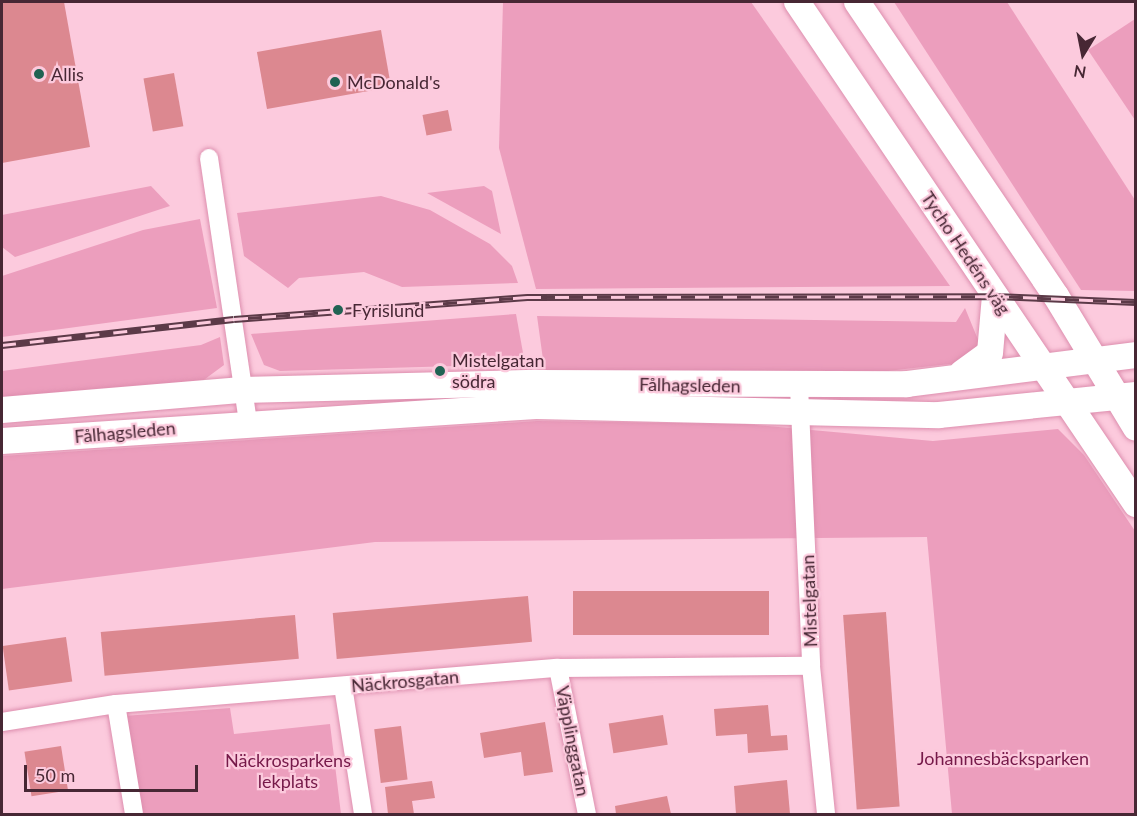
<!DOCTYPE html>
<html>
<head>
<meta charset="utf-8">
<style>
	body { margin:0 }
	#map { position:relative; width:1137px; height:816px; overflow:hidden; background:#fccadd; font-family:Lato,sans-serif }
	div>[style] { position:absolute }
	.green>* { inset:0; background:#ec9ebd }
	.building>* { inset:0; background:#dc8890; transform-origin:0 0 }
	.roads { filter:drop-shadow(0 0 2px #dd8eae) drop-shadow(0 0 2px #dd8eae) }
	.street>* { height:18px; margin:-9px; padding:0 9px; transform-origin:9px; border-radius:9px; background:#fff }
	.secondary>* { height:26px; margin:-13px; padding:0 13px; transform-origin:13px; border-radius:13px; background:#fff }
	.rail>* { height:7px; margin-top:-3.5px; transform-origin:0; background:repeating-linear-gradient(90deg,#fccadd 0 14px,#5c3a48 0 28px); box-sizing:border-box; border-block:2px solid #5c3a48 }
	.dots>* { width:16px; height:16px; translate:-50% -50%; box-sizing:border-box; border:3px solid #fccadd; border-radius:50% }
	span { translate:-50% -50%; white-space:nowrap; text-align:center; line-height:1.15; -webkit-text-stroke:4.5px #fccadd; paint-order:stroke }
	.poi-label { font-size:18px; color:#472734 }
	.left { translate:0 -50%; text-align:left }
	.street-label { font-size:18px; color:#472734 }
	.park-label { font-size:18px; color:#761949 }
	.frame { position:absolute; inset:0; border:3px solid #472734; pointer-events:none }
	.north { position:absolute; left:1053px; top:24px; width:60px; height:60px; -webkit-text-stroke:4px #fccadd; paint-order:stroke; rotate:190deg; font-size:16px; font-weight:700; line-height:24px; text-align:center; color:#472734 }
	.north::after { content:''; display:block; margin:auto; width:21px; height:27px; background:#472734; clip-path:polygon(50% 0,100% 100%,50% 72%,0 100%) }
	.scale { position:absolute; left:24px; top:765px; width:174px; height:27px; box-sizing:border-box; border:3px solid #472734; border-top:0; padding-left:8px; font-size:18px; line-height:21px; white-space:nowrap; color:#472734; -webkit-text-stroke:4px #fccadd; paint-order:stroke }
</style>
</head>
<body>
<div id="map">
	<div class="green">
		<div style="clip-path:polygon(503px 2px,751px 2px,950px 286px,536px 289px,499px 148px)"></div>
		<div style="clip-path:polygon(894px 2px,1007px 2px,1135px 200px,1135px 291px,1081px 290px)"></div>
		<div style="clip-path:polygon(1135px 19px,1135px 120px,1088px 50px)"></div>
		<div style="clip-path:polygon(151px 186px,170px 206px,15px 257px,2px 247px,2px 215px)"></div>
		<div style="clip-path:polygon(484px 186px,492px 191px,501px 234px,427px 193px)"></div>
		<div style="clip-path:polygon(381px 196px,430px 210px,490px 244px,512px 266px,518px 283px,402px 287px,364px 272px,299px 278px,288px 288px,244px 256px,237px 213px)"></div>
		<div style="clip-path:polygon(200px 219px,217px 308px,2px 337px,2px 276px,143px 230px)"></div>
		<div style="clip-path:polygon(965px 308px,979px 342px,968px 362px,887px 371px,545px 374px,537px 316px,956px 322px)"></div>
		<div style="clip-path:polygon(516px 314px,525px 364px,280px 371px,264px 365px,251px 334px)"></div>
		<div style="clip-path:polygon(220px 337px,224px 365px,201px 382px,2px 407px,2px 371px,201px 345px)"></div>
		<div style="clip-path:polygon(537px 421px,746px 424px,933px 441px,1058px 429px,1084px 455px,1135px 531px,1135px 814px,952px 814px,927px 537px,375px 542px,2px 589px,2px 456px)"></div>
		<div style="clip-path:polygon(230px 708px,234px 734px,330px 724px,341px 814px,140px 814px,124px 716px)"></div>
	</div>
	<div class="building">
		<div style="clip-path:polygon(2px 2px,64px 2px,90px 147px,2px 163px)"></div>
		<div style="left:381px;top:30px;width:58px;height:126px;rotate:80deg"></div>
		<div style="left:174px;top:73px;width:54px;height:31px;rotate:80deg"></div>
		<div style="left:448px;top:110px;width:21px;height:26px;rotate:79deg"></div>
		<div style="left:769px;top:591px;width:44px;height:196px;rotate:90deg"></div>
		<div style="left:528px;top:596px;width:46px;height:196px;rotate:85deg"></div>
		<div style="left:886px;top:612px;width:195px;height:43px;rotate:86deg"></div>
		<div style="left:295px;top:615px;width:44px;height:195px;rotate:85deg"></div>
		<div style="left:66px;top:637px;width:45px;height:64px;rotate:82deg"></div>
		<div style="clip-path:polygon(768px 705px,771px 736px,787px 735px,788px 750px,748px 753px,747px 734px,716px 736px,714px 709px)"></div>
		<div style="left:663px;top:715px;width:30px;height:55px;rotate:81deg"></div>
		<div style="clip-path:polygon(545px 722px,553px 772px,524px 776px,521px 752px,484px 758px,480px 733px)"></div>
		<div style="left:401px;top:726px;width:54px;height:27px;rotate:83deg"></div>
		<div style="left:61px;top:746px;width:45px;height:37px;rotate:81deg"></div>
		<div style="clip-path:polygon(787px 780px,790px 814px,736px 814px,734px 786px)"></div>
		<div style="clip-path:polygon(432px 781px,435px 798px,412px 801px,414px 814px,388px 814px,385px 787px)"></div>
		<div style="clip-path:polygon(667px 796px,671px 814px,616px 814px,615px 806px)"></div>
	</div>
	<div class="roads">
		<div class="street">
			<div style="left:209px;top:158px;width:267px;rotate:81.6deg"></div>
			<div style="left:799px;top:386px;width:280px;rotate:87.5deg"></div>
			<div style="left:811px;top:666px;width:149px;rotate:84.2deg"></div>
			<div style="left:558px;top:668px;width:149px;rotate:78.8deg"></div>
			<div style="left:343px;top:686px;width:130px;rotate:81.1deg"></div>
			<div style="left:116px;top:704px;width:111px;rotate:80.7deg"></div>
			<div style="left:2px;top:722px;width:115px;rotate:-9deg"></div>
			<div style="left:116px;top:704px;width:443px;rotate:-4.7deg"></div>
			<div style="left:558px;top:668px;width:253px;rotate:-0.5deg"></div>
		</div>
		<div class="secondary">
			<div style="left:797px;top:2px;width:606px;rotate:55.97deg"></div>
			<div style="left:857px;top:2px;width:355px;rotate:55.9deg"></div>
			<div style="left:1056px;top:296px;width:154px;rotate:58.8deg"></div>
			<div style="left:962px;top:373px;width:34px;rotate:-36deg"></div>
			<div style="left:990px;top:353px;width:57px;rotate:-85deg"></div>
			<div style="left:2px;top:410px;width:241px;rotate:-4.8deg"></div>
			<div style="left:242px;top:390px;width:294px;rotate:-1.4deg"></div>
			<div style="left:536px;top:383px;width:371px;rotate:0.2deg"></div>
			<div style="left:907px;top:384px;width:231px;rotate:-7.2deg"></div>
			<div style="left:2px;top:441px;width:535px;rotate:-3.75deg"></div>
			<div style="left:536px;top:406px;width:403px;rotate:1.3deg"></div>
			<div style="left:939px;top:415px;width:198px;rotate:-5.8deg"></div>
		</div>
	</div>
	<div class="rail">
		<div style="left:2px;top:345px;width:233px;rotate:-6.4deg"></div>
		<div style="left:234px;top:319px;width:294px;rotate:-4.3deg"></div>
		<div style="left:527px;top:297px;width:468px;rotate:-0.1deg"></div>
		<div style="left:995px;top:296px;width:141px;rotate:2.4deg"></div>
	</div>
	<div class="dots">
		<div style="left:39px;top:74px;background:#206353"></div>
		<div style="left:335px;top:82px;background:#206353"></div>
		<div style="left:338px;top:310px;background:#206353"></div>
		<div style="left:440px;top:371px;background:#206353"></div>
	</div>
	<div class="poi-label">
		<span class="left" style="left:51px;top:74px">Allis</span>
		<span class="left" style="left:347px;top:82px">McDonald's</span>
		<span class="left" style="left:352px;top:310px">Fyrislund</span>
		<span class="left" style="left:452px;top:371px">Mistelgatan<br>södra</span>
	</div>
	<div class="street-label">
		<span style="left:966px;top:253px;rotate:56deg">Tycho Hedéns väg</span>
		<span style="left:690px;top:385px;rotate:1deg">Fålhagsleden</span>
		<span style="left:125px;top:432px;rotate:-5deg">Fålhagsleden</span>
		<span style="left:809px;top:601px;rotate:-92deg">Mistelgatan</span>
		<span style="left:405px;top:681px;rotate:-5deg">Näckrosgatan</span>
		<span style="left:573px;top:741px;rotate:79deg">Väpplinggatan</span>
	</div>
	<div class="park-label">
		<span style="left:1003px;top:758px">Johannesbäcksparken</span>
		<span style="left:288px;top:771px">Näckrosparkens<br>lekplats</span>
	</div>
	<div class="frame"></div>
	<div class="north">N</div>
	<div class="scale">50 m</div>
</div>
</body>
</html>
